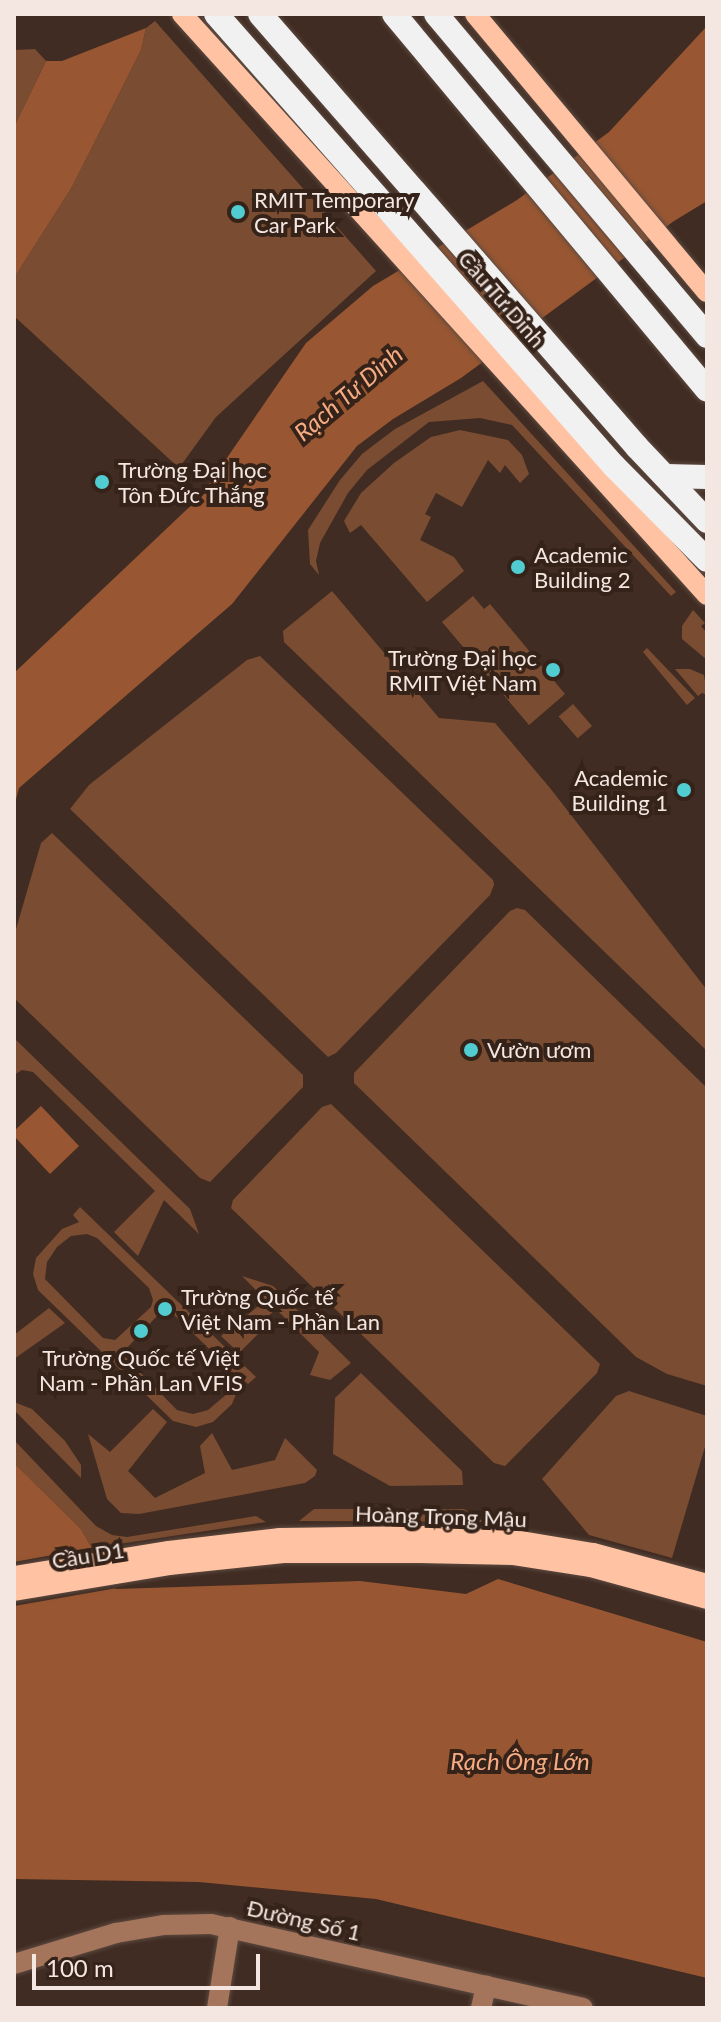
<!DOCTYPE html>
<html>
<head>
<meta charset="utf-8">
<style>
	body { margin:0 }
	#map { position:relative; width:721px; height:2022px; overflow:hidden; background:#402c22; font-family:Lato,sans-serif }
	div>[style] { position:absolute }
	.green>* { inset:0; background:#7a4c32; transform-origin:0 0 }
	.water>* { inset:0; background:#985732 }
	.pier>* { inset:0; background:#402c22 }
	.roads { filter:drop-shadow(0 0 2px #5d4a41) drop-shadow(0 0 2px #5d4a41) }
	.minor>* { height:20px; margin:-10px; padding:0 10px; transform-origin:10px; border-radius:10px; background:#a5755b }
	.major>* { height:20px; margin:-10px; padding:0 10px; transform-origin:10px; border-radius:10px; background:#ffc3a3 }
	.highway>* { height:24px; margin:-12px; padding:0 12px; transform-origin:12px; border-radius:12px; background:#f1f1f1 }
	.dots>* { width:22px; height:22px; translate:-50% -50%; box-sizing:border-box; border:4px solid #352319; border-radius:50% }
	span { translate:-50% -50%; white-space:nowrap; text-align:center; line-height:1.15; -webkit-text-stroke:8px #352319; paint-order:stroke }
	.poi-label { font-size:22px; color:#f4e7e1 }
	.left { translate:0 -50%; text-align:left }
	.right { translate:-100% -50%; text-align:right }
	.street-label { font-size:22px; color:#f4e7e1 }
	.water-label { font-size:24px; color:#f6ab83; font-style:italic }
	.frame { position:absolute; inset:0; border:16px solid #f4e7e1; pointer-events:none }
	.scale { position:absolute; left:32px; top:1954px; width:228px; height:36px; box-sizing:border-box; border:4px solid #f4e7e1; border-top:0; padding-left:10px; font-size:24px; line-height:28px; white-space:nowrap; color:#f4e7e1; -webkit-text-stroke:6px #352319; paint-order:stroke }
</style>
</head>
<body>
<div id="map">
	<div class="green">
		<div style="clip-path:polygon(155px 21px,376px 271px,216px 417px,179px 468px,14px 316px,14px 278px,72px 187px,141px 50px,146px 28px)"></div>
		<div style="clip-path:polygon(35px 49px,46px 61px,14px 127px,14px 50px)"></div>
		<div style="clip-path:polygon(483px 381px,676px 592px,671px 596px,512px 425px,480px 418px,429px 422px,367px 470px,348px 493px,320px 543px,316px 561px,319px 575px,310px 564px,308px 530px,340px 480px,362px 454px,395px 429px)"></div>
		<div style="clip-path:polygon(460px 430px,508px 440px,522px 455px,529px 474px,520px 483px,505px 465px,500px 473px,488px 460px,462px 507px,436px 493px,425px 514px,431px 517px,420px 540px,454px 557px,464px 571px,427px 602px,361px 525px,350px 533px,344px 521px,361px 493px,394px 463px,431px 437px)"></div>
		<div style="clip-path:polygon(332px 591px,439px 718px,495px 723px,550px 788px,707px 990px,707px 1051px,284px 642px,283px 631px)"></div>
		<div style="clip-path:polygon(473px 596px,484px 609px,490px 604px,565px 694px,529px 725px,442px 622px)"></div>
		<div style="clip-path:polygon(693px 610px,705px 623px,701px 626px,707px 633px,707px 660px,682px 639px,682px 626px)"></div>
		<div style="clip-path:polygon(647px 648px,695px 698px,687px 705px,643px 652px)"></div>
		<div style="clip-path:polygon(260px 656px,493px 880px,494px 885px,490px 895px,336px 1053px,328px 1057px,70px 809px,89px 785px,247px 660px)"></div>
		<div style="clip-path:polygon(675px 669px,690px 669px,704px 675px,707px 695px,702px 693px,698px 696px)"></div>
		<div style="left:573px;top:704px;width:29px;height:19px;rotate:49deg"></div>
		<div style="clip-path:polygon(52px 833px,303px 1075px,303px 1087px,210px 1182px,200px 1178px,14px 998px,14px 936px,41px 843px)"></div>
		<div style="clip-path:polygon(517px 908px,525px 910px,707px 1088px,707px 1386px,667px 1374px,636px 1357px,354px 1083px,354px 1073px,510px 911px)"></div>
		<div style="clip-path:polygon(14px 1038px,190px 1209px,199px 1234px,164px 1200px,138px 1256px,114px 1232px,155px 1191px,33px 1072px,22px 1070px,14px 1075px)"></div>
		<div style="clip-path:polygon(331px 1104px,600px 1364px,597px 1373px,505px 1466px,494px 1463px,231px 1208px,233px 1200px,322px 1107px)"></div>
		<div style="clip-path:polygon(evenodd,80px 1207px,256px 1377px,248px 1384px,242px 1379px,232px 1404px,213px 1422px,196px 1427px,173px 1421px,38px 1290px,33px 1274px,36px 1258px,62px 1229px,79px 1222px,73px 1215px,80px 1207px,87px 1234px,97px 1238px,149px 1288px,153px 1300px,151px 1307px,115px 1340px,103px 1338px,45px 1279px,47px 1262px,57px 1247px,71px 1236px,87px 1234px,80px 1207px,170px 1311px,231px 1370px,228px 1393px,208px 1410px,193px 1414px,177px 1410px,125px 1357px,125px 1350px,157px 1316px,170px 1311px)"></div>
		<div style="clip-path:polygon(242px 1276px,273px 1286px,351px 1363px,330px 1380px,310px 1375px,319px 1352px,276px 1309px,262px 1322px,266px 1326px,239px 1353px,221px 1336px,266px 1300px)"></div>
		<div style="clip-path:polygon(49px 1308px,65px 1323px,14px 1359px,14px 1335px)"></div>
		<div style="clip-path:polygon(361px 1373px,462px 1471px,463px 1485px,390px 1486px,333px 1454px,335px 1398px)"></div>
		<div style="clip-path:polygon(629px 1391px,707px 1416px,707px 1440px,672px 1558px,589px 1535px,542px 1479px,616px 1396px)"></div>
		<div style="clip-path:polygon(14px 1402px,32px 1409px,65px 1441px,81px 1465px,81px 1478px,14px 1410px)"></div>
		<div style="clip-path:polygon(153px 1409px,167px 1422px,128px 1471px,155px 1498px,205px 1473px,200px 1446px,212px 1433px,232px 1470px,275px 1460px,285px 1438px,317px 1470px,315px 1476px,305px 1483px,139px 1514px,121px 1513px,107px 1499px,88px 1434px,110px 1452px)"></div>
		<div style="clip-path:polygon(14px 1440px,96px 1526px,112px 1535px,127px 1537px,256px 1516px,266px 1522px,92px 1548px,81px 1529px,14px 1463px)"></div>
		<div style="clip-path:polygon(314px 1509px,464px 1509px,484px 1522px,299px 1521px)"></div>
	</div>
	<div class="water">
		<div style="clip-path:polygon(707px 26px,707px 201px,674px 221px,461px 378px,393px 419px,357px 446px,232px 604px,19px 788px,14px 807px,14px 673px,200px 497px,306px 343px,373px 286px,517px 200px,609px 132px)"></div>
		<div style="clip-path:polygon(146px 28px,141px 50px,72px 187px,14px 278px,14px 127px,46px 61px,62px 61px)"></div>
		<div style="clip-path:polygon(41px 1106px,79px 1146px,50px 1174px,14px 1136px,14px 1131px)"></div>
		<div style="clip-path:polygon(14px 1463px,81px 1529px,92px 1548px,101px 1579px,116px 1589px,360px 1581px,466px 1594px,498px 1579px,707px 1642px,707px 1978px,376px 1899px,199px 1882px,14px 1879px)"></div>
	</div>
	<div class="pier">
		<div style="clip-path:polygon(96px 1547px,105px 1576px,117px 1585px,140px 1584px,14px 1606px,14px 1562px)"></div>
	</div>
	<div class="roads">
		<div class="minor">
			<div style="left:14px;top:1964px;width:107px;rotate:-16.9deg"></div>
			<div style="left:116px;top:1933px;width:49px;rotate:-9.5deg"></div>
			<div style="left:164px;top:1925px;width:47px;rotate:-1.2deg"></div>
			<div style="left:211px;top:1924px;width:381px;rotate:12.7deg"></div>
			<div style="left:217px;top:2008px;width:82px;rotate:-80.9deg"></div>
			<div style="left:481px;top:2008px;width:23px;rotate:-77deg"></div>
		</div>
		<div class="major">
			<div style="left:182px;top:14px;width:783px;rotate:47.9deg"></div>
			<div style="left:475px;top:14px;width:362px;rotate:50.2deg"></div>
			<div style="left:14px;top:1576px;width:157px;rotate:-9.2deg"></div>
			<div style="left:169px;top:1551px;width:112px;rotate:-6.7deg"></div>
			<div style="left:280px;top:1538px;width:142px;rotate:-0.8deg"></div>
			<div style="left:422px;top:1536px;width:93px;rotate:2.5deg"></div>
			<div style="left:515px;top:1540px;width:79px;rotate:9.5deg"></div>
			<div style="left:593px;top:1553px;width:118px;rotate:15.2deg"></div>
			<div style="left:14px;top:1591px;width:157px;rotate:-9.5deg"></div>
			<div style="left:169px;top:1565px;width:115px;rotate:-6deg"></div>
			<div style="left:283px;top:1553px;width:136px"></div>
			<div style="left:419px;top:1553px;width:95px;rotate:1.2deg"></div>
			<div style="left:514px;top:1555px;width:78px;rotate:8.9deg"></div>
			<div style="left:591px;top:1567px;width:120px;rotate:15.4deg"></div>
		</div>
		<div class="highway">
			<div style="left:216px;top:14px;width:602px;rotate:48.64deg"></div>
			<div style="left:614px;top:466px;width:132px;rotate:45.3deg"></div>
			<div style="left:260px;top:14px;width:574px;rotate:48.95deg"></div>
			<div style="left:637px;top:447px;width:102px;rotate:46.6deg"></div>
			<div style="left:394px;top:14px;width:489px;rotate:50.2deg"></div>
			<div style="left:436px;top:14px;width:421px;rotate:49.9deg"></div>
			<div style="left:665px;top:476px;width:42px;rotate:1.4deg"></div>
		</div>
	</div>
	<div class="dots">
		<div style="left:238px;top:212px;background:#51ccd1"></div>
		<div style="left:102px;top:482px;background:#51ccd1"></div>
		<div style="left:518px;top:567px;background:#51ccd1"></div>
		<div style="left:553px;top:670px;background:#51ccd1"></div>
		<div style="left:684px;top:790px;background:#51ccd1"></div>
		<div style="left:471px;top:1050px;background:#51ccd1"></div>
		<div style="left:165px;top:1309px;background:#51ccd1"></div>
		<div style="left:141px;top:1331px;background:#51ccd1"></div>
	</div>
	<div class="poi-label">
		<span class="left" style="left:254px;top:212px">RMIT Temporary<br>Car Park</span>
		<span class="left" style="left:118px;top:482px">Trường Đại học<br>Tôn Đức Thắng</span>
		<span class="left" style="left:534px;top:567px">Academic<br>Building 2</span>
		<span class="right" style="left:537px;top:670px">Trường Đại học<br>RMIT Việt Nam</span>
		<span class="right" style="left:668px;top:790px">Academic<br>Building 1</span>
		<span class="left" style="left:487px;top:1050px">Vườn ươm</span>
		<span class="left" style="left:181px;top:1309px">Trường Quốc tế<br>Việt Nam - Phần Lan</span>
		<span style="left:141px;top:1370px">Trường Quốc tế Việt<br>Nam - Phần Lan VFIS</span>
	</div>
	<div class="street-label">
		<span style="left:502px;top:299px;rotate:49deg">Cầu Tư Dinh</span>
		<span style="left:441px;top:1516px;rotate:2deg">Hoàng Trọng Mậu</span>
		<span style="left:88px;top:1555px;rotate:-9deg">Cầu D1</span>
		<span style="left:304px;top:1920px;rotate:13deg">Đường Số 1</span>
	</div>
	<div class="water-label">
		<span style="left:348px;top:393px;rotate:-40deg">Rạch Tư Dinh</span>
		<span style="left:520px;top:1761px">Rạch Ông Lớn</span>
	</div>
	<div class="frame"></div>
	<div class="scale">100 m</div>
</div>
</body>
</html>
